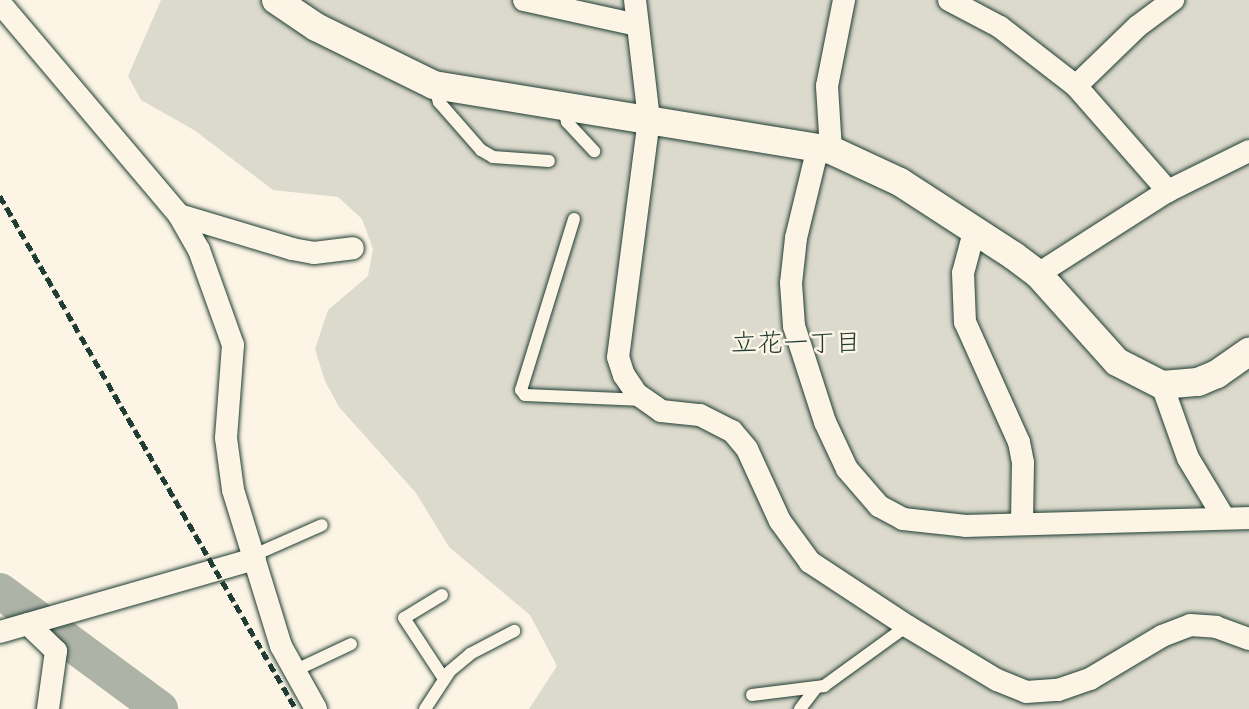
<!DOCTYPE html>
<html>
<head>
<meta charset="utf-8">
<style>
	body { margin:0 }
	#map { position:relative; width:1249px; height:709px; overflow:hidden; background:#fcf5e5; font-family:Mynerve,"Klee One",sans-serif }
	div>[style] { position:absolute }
	.green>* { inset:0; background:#dcdacc }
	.river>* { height:36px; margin:-18px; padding:0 18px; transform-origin:18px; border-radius:18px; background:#aeb3a7 }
	.roads { filter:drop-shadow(0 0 2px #1f3d34) drop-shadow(0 0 2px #1f3d34) }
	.service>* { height:12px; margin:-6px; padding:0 6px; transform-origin:6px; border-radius:6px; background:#fcf5e5 }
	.minor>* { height:22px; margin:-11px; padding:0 11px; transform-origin:11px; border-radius:11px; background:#fcf5e5 }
	.tertiary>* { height:28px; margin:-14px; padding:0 14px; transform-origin:14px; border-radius:14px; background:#fcf5e5 }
	.rail>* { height:4.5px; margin-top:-2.25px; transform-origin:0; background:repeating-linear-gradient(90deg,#1f3d34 0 9px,transparent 0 13.5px) }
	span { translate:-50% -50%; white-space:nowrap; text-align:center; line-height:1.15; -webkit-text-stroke:5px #fcf5e5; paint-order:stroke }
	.neighbourhood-label { font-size:26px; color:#1f3d34 }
</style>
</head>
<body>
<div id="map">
	<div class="green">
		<div style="clip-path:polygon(161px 0,1249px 0,1249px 709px,529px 709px,557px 666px,530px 615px,449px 547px,416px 493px,339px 407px,325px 381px,315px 349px,328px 310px,368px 276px,373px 249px,362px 219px,338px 197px,273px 190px,194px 130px,141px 100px,128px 76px)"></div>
	</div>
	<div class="river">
		<div style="left:0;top:591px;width:199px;rotate:36.4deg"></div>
	</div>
	<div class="roads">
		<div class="service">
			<div style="left:434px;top:85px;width:18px;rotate:74deg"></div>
			<div style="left:439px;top:102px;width:64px;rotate:48.8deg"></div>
			<div style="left:481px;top:150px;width:14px;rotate:30deg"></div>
			<div style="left:493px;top:157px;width:56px;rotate:4.1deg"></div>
			<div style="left:564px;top:108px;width:14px;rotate:78deg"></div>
			<div style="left:567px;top:122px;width:40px;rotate:47deg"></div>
			<div style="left:574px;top:219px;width:179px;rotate:107.2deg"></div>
			<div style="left:521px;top:390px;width:6px;rotate:51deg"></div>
			<div style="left:525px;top:395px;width:119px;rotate:2.4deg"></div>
			<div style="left:254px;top:555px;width:74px;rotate:-23.8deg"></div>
			<div style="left:442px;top:595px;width:44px;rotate:148.8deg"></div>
			<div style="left:404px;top:618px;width:73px;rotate:56.7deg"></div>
			<div style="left:294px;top:671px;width:63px;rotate:-25.3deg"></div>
			<div style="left:752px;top:695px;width:73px;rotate:-7.1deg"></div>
			<div style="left:824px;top:686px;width:102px;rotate:-35.9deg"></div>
			<div style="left:425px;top:709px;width:45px;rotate:-56.7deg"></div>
			<div style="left:450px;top:671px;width:26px;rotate:-40deg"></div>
			<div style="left:470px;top:654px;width:50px;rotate:-27.6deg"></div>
			<div style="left:800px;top:709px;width:25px;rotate:-53deg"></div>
		</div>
		<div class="minor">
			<div style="left:524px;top:0;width:116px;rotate:12.5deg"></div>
			<div style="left:635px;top:0;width:120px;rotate:83.3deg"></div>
			<div style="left:649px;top:119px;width:240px;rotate:97.4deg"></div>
			<div style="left:618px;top:357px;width:19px;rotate:72deg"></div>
			<div style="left:624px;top:375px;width:23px;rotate:56deg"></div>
			<div style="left:637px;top:394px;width:29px;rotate:35deg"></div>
			<div style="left:661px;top:411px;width:39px;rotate:6deg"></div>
			<div style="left:700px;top:415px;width:36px;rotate:27deg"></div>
			<div style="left:732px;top:431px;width:23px;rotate:50deg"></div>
			<div style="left:747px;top:449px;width:79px;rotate:65.4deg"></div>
			<div style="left:780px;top:521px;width:51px;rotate:53.8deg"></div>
			<div style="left:810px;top:562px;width:116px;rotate:33.4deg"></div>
			<div style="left:907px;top:626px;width:105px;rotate:31deg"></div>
			<div style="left:997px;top:680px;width:31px;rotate:22deg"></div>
			<div style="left:1026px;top:692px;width:32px;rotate:-4deg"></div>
			<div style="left:1058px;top:690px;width:34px;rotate:-19deg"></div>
			<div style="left:1090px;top:679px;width:84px;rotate:-30.8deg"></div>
			<div style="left:1162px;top:636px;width:30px;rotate:-21deg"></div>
			<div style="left:1190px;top:625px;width:26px;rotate:4deg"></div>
			<div style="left:1216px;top:627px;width:35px;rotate:20deg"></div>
			<div style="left:949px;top:0;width:58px;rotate:27.9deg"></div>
			<div style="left:1000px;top:27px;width:96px;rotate:37.8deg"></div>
			<div style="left:1076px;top:86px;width:140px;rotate:48.8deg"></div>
			<div style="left:0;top:3px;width:277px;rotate:49.8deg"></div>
			<div style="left:179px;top:215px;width:40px;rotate:60.3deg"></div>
			<div style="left:199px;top:250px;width:101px;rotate:70.3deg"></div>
			<div style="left:233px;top:345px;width:93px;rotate:94.3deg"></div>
			<div style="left:226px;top:438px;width:52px;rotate:82.3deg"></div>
			<div style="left:233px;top:490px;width:163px;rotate:72.9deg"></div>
			<div style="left:281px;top:646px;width:72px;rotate:60.9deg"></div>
			<div style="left:1076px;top:86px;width:86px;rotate:-44.1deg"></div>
			<div style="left:1138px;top:26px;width:44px;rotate:-36.6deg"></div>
			<div style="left:818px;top:147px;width:94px;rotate:103.6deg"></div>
			<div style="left:796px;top:238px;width:45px;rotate:96.3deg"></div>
			<div style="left:791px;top:283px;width:43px;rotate:86deg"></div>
			<div style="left:794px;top:326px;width:101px;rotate:72.1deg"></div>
			<div style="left:825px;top:422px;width:52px;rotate:64.9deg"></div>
			<div style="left:847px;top:469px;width:49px;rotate:49.1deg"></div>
			<div style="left:879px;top:506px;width:27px;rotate:28deg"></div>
			<div style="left:903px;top:519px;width:63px;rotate:6.3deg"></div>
			<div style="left:966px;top:526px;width:283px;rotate:-1.6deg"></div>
			<div style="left:831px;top:150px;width:64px;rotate:-93.6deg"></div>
			<div style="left:827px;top:86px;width:88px;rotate:-78.8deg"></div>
			<div style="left:179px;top:215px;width:118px;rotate:16.7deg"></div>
			<div style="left:292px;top:249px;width:22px;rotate:10deg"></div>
			<div style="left:314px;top:253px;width:39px;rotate:-7deg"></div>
			<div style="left:974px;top:232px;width:42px;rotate:105deg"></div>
			<div style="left:963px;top:273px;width:49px;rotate:87.7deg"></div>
			<div style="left:965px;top:322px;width:132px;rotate:65.8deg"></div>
			<div style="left:1019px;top:442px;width:21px;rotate:79deg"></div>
			<div style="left:1023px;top:463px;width:60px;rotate:91deg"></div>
			<div style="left:1038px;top:274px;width:154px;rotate:-32.6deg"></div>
			<div style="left:1168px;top:191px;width:90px;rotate:-26.3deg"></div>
			<div style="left:1162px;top:385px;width:77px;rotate:70.4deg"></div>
			<div style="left:1188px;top:458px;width:70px;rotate:59deg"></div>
			<div style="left:28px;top:624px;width:39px;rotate:44deg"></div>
			<div style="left:56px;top:651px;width:59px;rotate:97.9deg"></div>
			<div style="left:0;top:632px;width:265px;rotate:-16deg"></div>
		</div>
		<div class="tertiary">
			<div style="left:276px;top:0;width:48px;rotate:34deg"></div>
			<div style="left:316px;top:27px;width:131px;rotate:26.2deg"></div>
			<div style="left:434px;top:85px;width:402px;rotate:9.3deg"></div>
			<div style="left:831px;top:150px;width:76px;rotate:24.9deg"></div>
			<div style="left:900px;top:182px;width:136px;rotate:33deg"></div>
			<div style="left:1014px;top:256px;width:30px;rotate:37deg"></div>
			<div style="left:1038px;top:274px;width:118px;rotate:48.1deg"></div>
			<div style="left:1117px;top:362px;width:51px;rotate:27.1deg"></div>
			<div style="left:1162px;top:385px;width:36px;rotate:-5deg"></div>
			<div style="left:1198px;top:382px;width:21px;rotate:-23deg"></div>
			<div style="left:1217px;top:374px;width:39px;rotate:-35deg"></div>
		</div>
	</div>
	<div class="rail">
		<div style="left:0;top:196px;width:592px;rotate:60.02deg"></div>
	</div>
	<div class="neighbourhood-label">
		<span style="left:796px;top:345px">立花一丁目</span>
	</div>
</div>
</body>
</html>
